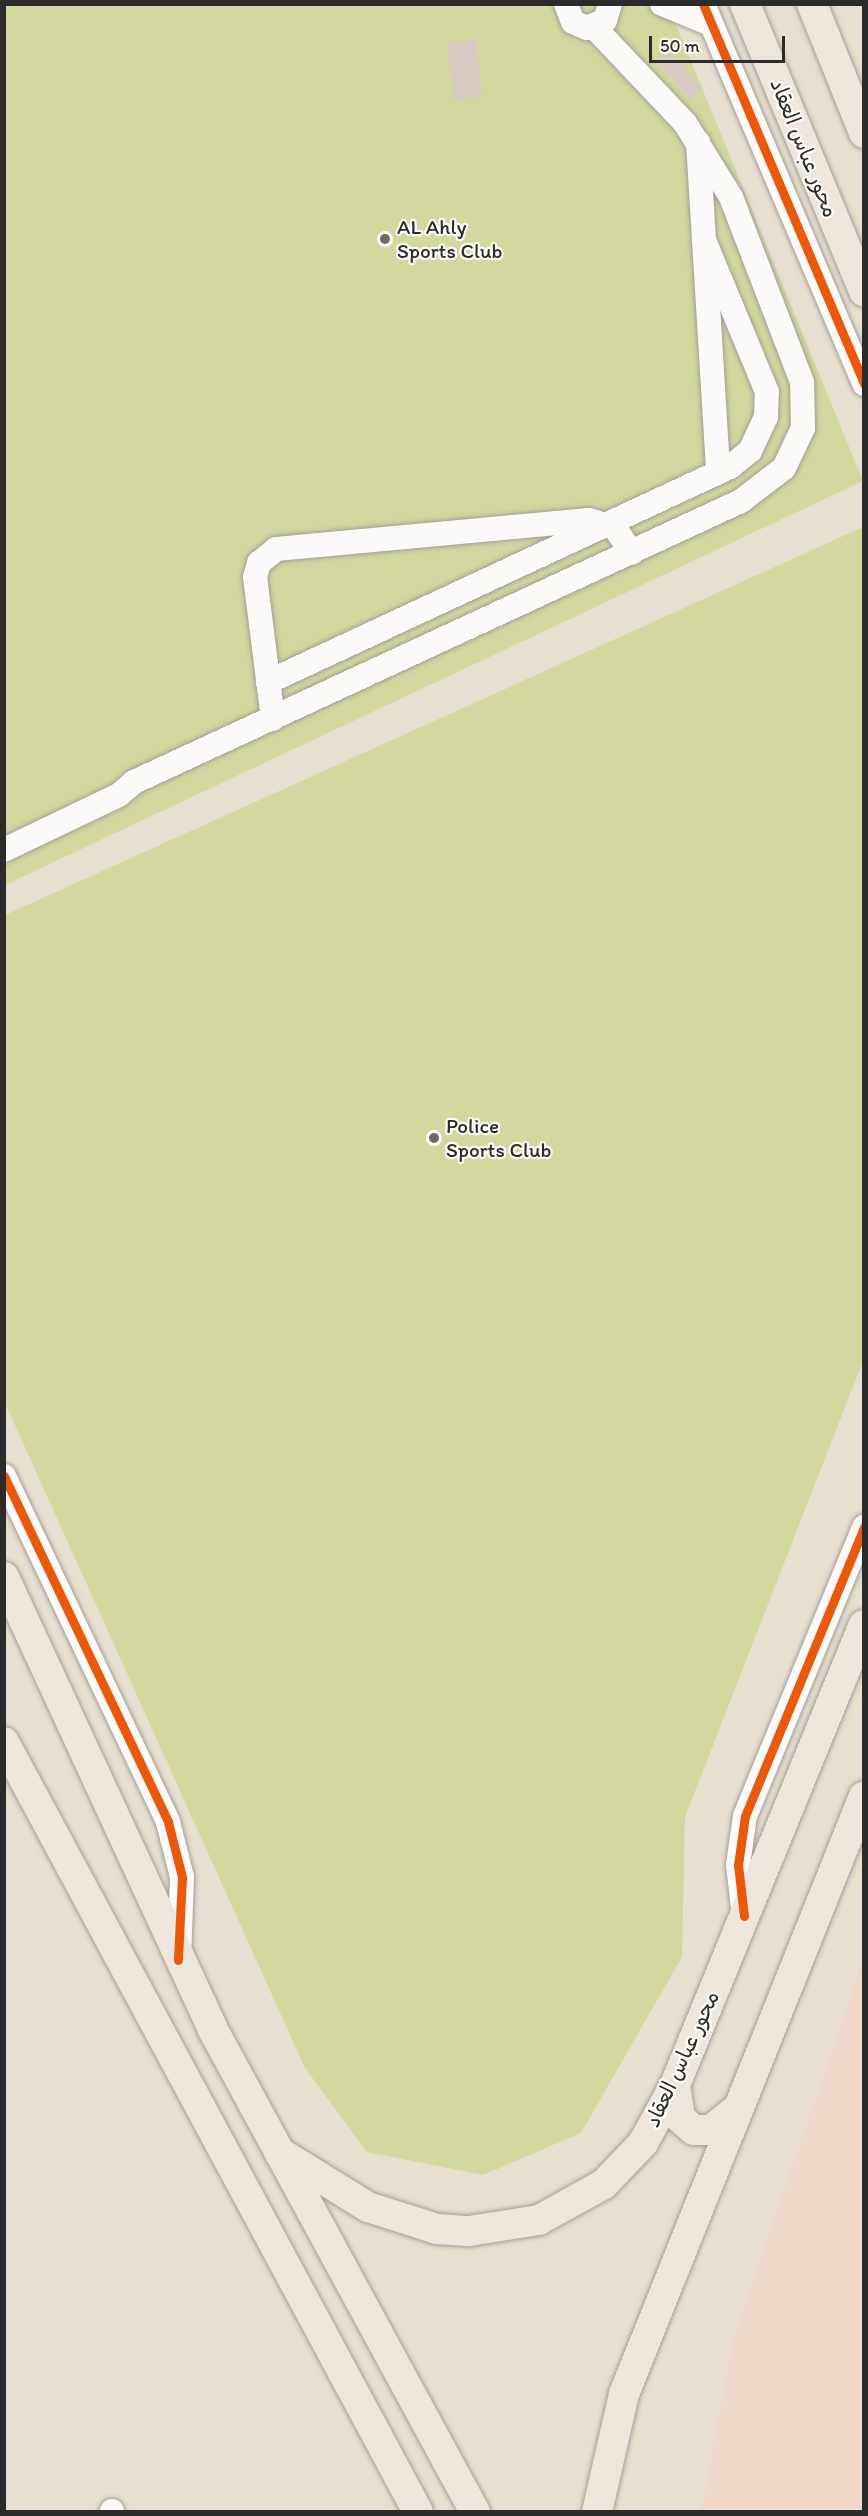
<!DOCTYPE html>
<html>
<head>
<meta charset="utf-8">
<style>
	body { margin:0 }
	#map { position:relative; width:868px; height:2516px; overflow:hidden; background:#e7e0d1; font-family:Itim,"Playpen Sans Arabic",sans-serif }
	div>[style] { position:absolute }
	.built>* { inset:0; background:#efd8ca }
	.green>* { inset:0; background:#d2d89e }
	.building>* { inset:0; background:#d8cbc3; transform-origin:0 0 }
	.roads { filter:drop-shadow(0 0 2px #a39f97) drop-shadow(0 0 2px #a39f97) }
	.minor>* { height:24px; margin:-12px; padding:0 12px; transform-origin:12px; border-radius:12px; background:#fbfaf8 }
	.major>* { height:30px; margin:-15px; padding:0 15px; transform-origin:15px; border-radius:15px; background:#eee5dd }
	.cycleway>* { height:9px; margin:-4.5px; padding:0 4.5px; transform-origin:4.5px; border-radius:4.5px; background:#e8590c }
	.dots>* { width:16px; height:16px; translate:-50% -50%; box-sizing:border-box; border:3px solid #fdfcf7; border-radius:50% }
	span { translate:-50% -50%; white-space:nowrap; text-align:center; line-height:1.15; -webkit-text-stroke:4.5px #fdfcf7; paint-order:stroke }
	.street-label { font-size:21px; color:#2b2b2b }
	.poi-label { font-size:21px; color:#2b2b2b }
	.left { translate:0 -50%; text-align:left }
	.frame { position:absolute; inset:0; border:6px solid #2b2b2b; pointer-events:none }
	.scale { position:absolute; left:649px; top:36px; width:136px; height:27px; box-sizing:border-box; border:3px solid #2b2b2b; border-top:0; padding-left:8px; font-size:18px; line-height:21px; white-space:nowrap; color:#2b2b2b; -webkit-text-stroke:4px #fdfcf7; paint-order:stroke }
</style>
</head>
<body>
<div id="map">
	<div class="built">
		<div style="clip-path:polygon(863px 1961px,863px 2511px,701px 2511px,733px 2337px)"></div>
	</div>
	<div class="green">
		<div style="clip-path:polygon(4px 5px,668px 5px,863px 481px,5px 885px)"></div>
		<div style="clip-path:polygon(863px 527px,863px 1361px,685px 1817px,682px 1957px,581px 2133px,483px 2175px,367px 2152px,305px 2068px,5px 1403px,5px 915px)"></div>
	</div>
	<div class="building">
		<div style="left:476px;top:40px;width:57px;height:29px;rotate:84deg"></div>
		<div style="left:667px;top:50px;width:52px;height:16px;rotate:47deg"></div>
	</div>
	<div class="roads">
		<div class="minor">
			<div style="left:566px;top:4px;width:19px;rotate:69deg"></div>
			<div style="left:573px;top:22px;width:15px;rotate:23deg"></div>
			<div style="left:587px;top:28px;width:20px;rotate:-24deg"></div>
			<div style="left:605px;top:20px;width:17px;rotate:-73deg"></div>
			<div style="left:662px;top:4px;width:53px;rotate:22.2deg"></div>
			<div style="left:703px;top:4px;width:413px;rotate:67deg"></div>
			<div style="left:698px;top:142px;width:331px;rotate:86.5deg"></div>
			<div style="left:268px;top:682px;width:510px;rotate:-24.96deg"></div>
			<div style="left:730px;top:467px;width:26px;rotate:-39deg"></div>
			<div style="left:750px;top:451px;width:38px;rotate:-65deg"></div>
			<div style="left:766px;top:417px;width:25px;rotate:-88deg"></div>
			<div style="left:767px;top:392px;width:165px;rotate:-112.5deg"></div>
			<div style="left:273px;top:719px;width:143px;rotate:-97.2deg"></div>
			<div style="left:255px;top:577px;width:15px;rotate:-74deg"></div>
			<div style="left:259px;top:563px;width:22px;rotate:-39deg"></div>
			<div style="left:276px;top:549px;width:314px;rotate:-5.3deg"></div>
			<div style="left:589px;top:520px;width:27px;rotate:17deg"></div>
			<div style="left:615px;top:528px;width:30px;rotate:56deg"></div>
			<div style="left:4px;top:850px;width:127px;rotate:-25.6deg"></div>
			<div style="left:119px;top:795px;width:20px;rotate:-41deg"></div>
			<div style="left:134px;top:782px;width:669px;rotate:-24.84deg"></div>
			<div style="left:741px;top:501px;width:54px;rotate:-37.5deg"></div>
			<div style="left:784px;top:468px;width:44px;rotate:-64.6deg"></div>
			<div style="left:803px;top:428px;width:46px;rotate:-91.2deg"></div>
			<div style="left:802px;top:382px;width:198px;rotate:-111deg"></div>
			<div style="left:731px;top:197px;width:87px;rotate:-121.9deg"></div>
			<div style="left:685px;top:123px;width:132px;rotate:-133.5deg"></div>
			<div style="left:4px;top:1476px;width:383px;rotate:64.6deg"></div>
			<div style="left:168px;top:1822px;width:57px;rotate:75.7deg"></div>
			<div style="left:182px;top:1877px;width:81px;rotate:92.1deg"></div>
			<div style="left:744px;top:1916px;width:51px;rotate:-96.7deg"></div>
			<div style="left:738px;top:1865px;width:49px;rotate:-81.9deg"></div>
			<div style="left:745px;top:1816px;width:313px;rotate:-67.6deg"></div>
			<div style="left:112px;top:2511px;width:1px;rotate:90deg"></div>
		</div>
		<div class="major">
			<div style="left:745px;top:4px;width:311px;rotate:67.5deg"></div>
			<div style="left:812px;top:4px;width:139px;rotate:68deg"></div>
			<div style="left:4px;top:1577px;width:497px;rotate:65.2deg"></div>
			<div style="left:212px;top:2028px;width:551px;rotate:61.48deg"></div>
			<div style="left:4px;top:1742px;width:874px;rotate:61.73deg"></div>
			<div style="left:675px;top:2085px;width:33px;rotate:81deg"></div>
			<div style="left:680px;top:2118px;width:18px;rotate:41deg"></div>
			<div style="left:694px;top:2130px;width:17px"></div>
			<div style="left:711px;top:2130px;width:36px;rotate:-39deg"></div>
			<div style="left:279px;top:2152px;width:105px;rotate:31.7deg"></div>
			<div style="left:368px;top:2207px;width:72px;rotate:17.7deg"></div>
			<div style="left:437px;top:2229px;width:32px;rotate:4deg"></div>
			<div style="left:469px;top:2231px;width:71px;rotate:-8.9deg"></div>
			<div style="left:539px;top:2220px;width:74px;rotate:-29deg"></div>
			<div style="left:604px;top:2184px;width:57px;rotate:-46.4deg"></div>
			<div style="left:643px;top:2143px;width:66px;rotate:-61.1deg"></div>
			<div style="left:675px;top:2085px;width:497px;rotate:-67.7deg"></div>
			<div style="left:597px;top:2512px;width:121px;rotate:-77.1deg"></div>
			<div style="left:624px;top:2394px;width:644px;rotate:-68.13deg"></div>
		</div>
	</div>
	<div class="cycleway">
		<div style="left:703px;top:4px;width:413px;rotate:67deg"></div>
		<div style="left:4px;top:1476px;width:383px;rotate:64.6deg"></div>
		<div style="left:168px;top:1822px;width:57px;rotate:75.7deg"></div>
		<div style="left:182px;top:1877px;width:83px;rotate:92.8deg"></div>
		<div style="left:744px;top:1916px;width:51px;rotate:-96.7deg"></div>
		<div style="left:738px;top:1865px;width:49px;rotate:-81.9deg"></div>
		<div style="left:745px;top:1816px;width:313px;rotate:-67.6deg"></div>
	</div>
	<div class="dots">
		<div style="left:385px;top:239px;background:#6d6a65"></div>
		<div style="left:434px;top:1138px;background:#6d6a65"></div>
	</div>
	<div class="street-label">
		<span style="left:804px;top:148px;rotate:68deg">محور عباس العقاد</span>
		<span style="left:682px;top:2059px;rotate:-65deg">محور عباس العقاد</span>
	</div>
	<div class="poi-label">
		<span class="left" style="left:397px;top:239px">AL Ahly<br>Sports Club</span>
		<span class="left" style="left:446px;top:1138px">Police<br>Sports Club</span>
	</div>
	<div class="frame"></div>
	<div class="scale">50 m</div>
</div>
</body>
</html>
